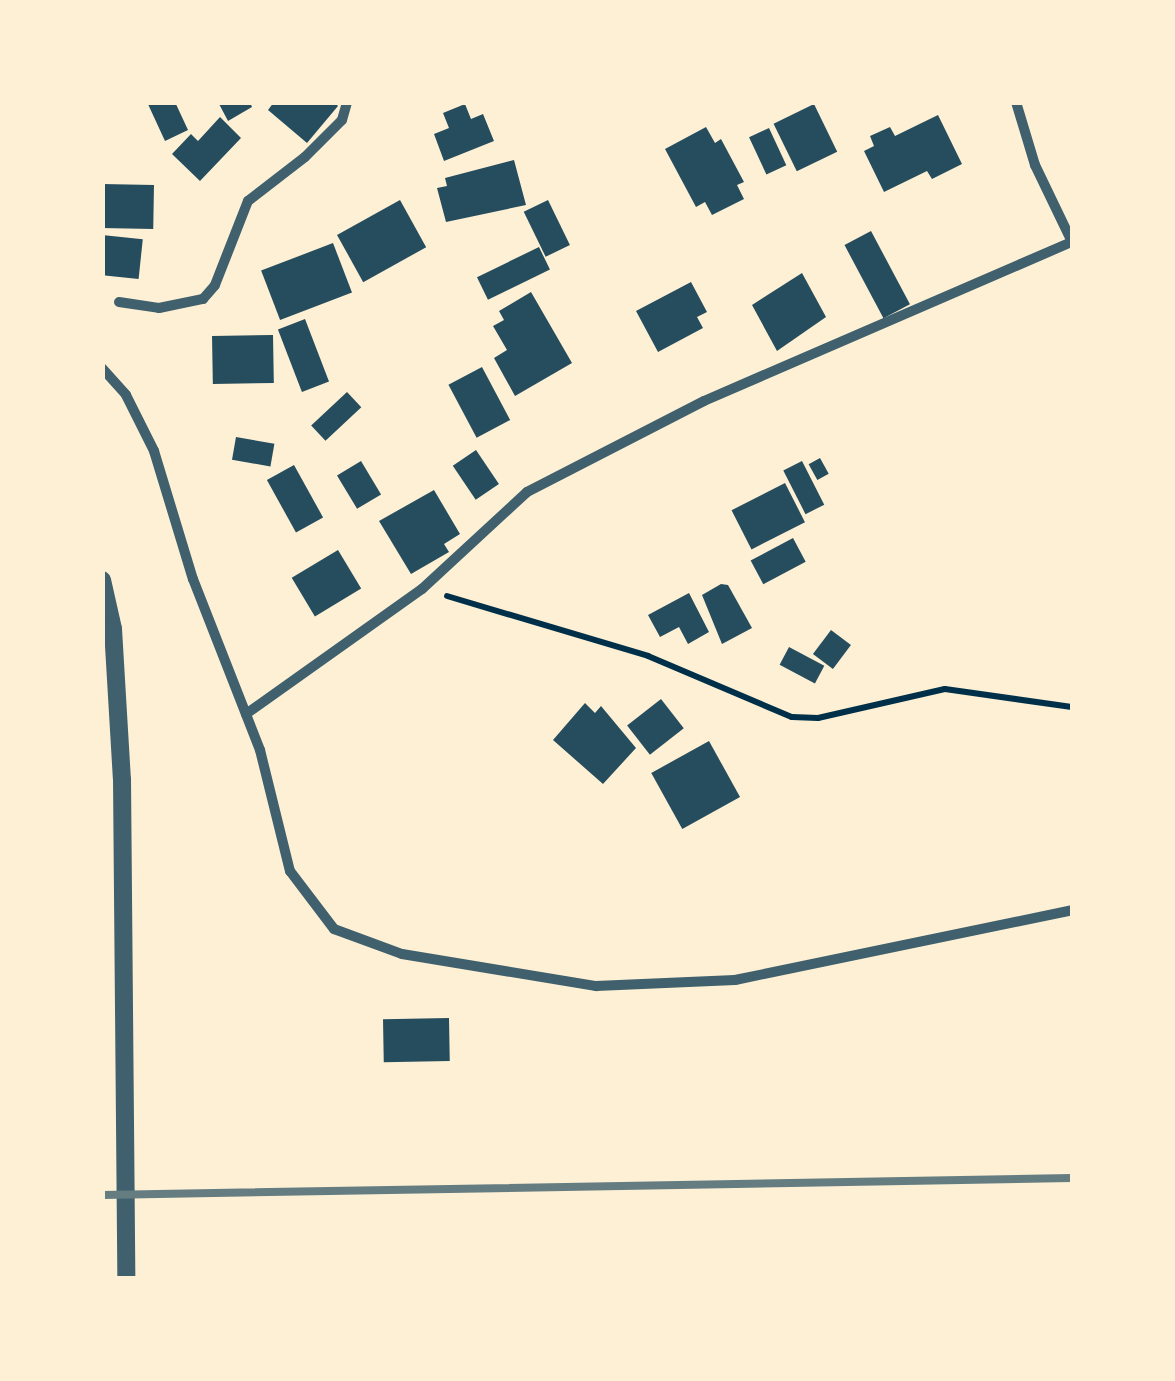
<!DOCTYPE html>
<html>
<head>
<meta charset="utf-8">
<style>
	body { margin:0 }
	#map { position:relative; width:1175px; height:1381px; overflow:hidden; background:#fdf0d5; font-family:Ubuntu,sans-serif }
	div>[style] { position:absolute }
	.building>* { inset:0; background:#264d5e; transform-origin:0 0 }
	.path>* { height:6px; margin:-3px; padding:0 3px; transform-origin:3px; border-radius:3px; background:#003049 }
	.minor>* { height:10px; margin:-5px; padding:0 5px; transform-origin:5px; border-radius:5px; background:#3f606c }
	.tertiary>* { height:18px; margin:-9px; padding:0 9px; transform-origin:9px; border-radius:9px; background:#3f606c }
	.rail>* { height:8px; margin:-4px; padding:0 4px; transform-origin:4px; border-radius:4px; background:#657d81 }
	span { translate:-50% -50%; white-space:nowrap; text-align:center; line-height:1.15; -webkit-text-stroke:8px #fdf0d5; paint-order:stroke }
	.frame { position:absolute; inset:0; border:105px solid #fdf0d5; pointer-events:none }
</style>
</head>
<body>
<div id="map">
	<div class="building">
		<div style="clip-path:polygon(147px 102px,175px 102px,188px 130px,165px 141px)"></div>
		<div style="clip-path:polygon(218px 102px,250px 102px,252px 107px,228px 121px)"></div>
		<div style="clip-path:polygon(274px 102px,334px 102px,338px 106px,307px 143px,268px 110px)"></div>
		<div style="clip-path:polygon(465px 104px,471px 119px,483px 114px,494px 141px,444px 161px,434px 134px,449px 128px,443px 113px)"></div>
		<div style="left:814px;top:104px;width:53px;height:45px;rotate:64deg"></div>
		<div style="clip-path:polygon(938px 115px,962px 164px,932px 179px,927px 171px,884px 192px,864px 151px,874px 146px,870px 136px,890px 127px,895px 136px)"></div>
		<div style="clip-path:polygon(220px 117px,241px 138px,200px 181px,172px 154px,191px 134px,198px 141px)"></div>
		<div style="clip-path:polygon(706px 127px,715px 143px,721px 139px,744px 182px,737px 185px,744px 199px,712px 215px,705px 202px,696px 207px,665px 149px)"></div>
		<div style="left:769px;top:128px;width:41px;height:22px;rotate:65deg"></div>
		<div style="clip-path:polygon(514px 160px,526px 205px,446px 222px,437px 188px,447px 186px,445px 178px)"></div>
		<div style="left:102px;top:184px;width:52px;height:44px;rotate:1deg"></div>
		<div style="left:400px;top:200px;width:54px;height:72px;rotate:61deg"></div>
		<div style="left:548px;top:200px;width:50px;height:27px;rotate:64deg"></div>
		<div style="left:871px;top:231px;width:83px;height:30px;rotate:62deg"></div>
		<div style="left:102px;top:235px;width:41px;height:40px;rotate:6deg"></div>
		<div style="left:333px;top:243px;width:53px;height:77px;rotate:69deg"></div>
		<div style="left:539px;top:247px;width:25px;height:69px;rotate:64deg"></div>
		<div style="clip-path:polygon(802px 273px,826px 317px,777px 351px,752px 305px)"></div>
		<div style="clip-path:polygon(691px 282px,707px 312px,697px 317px,703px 328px,658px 352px,636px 311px)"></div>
		<div style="clip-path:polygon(531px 292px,572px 363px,515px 396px,494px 358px,507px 350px,493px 326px,504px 320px,499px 311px)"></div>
		<div style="left:305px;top:319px;width:67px;height:29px;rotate:69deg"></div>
		<div style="left:273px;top:335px;width:48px;height:61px;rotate:89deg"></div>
		<div style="left:482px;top:367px;width:60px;height:38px;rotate:62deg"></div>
		<div style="left:347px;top:392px;width:21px;height:49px;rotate:47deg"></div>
		<div style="left:236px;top:437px;width:39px;height:23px;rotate:10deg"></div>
		<div style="left:476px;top:450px;width:41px;height:28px;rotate:56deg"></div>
		<div style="left:820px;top:458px;width:18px;height:13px;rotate:61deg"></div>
		<div style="left:361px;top:461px;width:39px;height:28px;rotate:59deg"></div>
		<div style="left:802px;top:461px;width:49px;height:21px;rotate:63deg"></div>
		<div style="left:294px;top:465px;width:60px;height:31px;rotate:61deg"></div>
		<div style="left:785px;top:483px;width:44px;height:60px;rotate:63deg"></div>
		<div style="clip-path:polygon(434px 490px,460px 534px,444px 544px,449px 552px,411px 574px,379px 521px)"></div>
		<div style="left:793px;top:538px;width:27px;height:48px;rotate:62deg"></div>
		<div style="left:338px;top:550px;width:45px;height:54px;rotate:59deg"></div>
		<div style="clip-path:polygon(721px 584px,728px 585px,752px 628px,722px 644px,702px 595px)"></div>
		<div style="clip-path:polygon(689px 593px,709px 632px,688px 644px,679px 627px,660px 637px,648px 615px)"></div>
		<div style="left:831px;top:630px;width:25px;height:30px;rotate:37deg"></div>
		<div style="left:789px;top:647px;width:40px;height:20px;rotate:28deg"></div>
		<div style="left:661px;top:699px;width:37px;height:43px;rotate:52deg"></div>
		<div style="clip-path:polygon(585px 703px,595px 713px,601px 706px,636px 748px,603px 784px,553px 740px)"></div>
		<div style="left:709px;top:741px;width:64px;height:66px;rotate:61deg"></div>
		<div style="left:449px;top:1018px;width:43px;height:66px;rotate:89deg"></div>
	</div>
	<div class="path">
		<div style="left:447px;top:596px;width:210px;rotate:16.6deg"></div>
		<div style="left:648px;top:656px;width:156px;rotate:23deg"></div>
		<div style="left:792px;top:717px;width:26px;rotate:2deg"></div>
		<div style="left:818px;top:718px;width:130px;rotate:-12.9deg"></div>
		<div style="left:945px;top:689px;width:128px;rotate:8.1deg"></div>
	</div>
	<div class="minor">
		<div style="left:1016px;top:102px;width:66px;rotate:73.2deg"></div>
		<div style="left:1035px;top:165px;width:85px;rotate:64.3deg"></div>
		<div style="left:119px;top:302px;width:40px;rotate:8.5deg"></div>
		<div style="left:159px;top:308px;width:45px;rotate:-11.6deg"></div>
		<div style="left:203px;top:299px;width:18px;rotate:-49deg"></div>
		<div style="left:215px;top:285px;width:90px;rotate:-68.6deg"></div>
		<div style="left:248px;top:201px;width:72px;rotate:-37.7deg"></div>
		<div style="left:305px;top:157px;width:52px;rotate:-45deg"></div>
		<div style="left:342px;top:120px;width:19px;rotate:-74deg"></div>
		<div style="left:102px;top:368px;width:36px;rotate:48deg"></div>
		<div style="left:126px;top:395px;width:63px;rotate:63.4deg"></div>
		<div style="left:154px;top:451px;width:134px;rotate:73.1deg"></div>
		<div style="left:193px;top:579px;width:184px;rotate:68.6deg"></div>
		<div style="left:260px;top:750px;width:125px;rotate:76.1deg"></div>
		<div style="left:290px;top:871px;width:73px;rotate:52.8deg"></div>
		<div style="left:334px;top:929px;width:72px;rotate:20.2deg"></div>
		<div style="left:402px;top:954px;width:197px;rotate:9.4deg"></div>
		<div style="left:596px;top:986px;width:139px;rotate:-2.5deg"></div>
		<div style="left:735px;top:980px;width:344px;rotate:-11.7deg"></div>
		<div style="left:246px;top:714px;width:216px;rotate:-35.4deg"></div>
		<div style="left:422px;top:589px;width:143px;rotate:-42.7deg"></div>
		<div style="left:527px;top:492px;width:199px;rotate:-27.2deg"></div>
		<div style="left:704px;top:401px;width:401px;rotate:-23.4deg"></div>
	</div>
	<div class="tertiary">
		<div style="left:102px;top:580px;width:50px;rotate:77.3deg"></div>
		<div style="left:113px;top:629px;width:150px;rotate:86.6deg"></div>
		<div style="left:122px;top:779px;width:499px;rotate:89.5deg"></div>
	</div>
	<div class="rail">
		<div style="left:102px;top:1195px;width:970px;rotate:-1deg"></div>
	</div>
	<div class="frame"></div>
</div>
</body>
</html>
